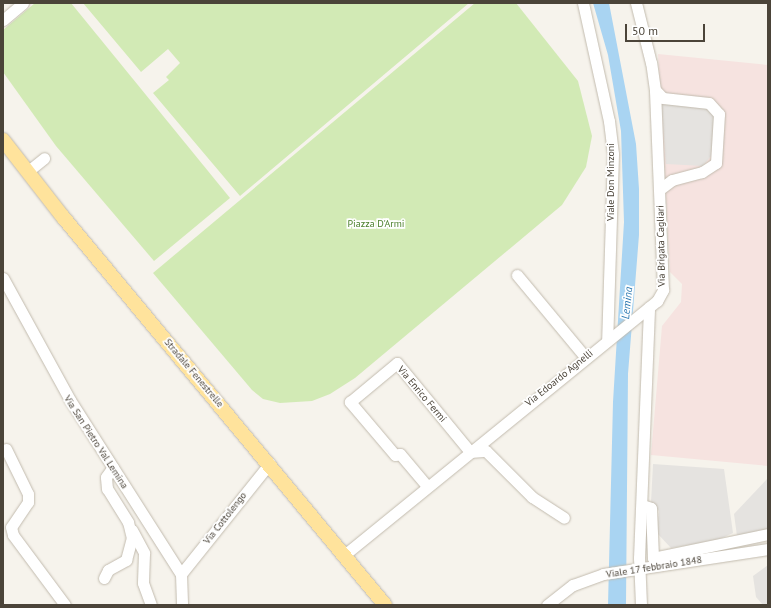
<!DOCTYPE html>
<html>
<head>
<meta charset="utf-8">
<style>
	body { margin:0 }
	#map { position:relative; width:771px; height:608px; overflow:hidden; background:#f6f3ec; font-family:"PT Sans",sans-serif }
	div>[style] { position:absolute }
	.medical>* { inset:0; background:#f6e3e0 }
	.green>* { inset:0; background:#d2eab5 }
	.parking>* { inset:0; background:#e5e3e0 }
	.water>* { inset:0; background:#a9d4f2 }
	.roads { filter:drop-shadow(0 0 1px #c2bbae) drop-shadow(0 0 1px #c2bbae) }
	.minor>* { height:11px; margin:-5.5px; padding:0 5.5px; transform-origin:5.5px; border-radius:5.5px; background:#fff }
	.major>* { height:14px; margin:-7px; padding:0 7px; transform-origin:7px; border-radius:7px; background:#ffe39c }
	span { translate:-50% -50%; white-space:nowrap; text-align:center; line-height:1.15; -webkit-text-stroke:3.5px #fff; paint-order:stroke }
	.street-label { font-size:10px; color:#4b4439 }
	.park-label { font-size:10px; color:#4a7f2a }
	.water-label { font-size:11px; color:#2e7ab2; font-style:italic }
	.frame { position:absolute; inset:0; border:4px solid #4b4439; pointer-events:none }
	.scale { position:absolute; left:625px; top:24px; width:80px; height:18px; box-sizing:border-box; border:2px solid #4b4439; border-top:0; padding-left:5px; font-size:12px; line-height:14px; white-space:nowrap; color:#4b4439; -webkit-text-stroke:3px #fff; paint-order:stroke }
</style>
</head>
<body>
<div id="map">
	<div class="medical">
		<div style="clip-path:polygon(658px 54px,768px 65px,768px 466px,651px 455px,662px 326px,681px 302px,682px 284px,670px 272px)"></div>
	</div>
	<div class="green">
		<div style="clip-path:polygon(35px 3px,71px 3px,230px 198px,154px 261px,56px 146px,3px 72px,3px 30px)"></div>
		<div style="clip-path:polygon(83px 3px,469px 3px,240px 196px,153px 93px,169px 80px,166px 77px,180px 63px,168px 49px,141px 72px)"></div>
		<div style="clip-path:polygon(475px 3px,516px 3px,578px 81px,592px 136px,586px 167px,562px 205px,355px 378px,330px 394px,312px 401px,280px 403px,263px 399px,252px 390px,153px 273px)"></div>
	</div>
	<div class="parking">
		<div style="clip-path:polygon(661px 101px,706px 107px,715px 116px,711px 156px,703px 166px,666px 164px)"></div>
		<div style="clip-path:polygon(653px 464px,724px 469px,733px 533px,715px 541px,671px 548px,657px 533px,659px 511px,651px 502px)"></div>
		<div style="clip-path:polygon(768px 478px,768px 530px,737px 536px,734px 514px)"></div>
		<div style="clip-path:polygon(768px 565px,768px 605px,763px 605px,756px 597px,753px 576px)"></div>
	</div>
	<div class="water">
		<div style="clip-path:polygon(593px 3px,609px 3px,636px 144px,639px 189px,639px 235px,628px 374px,626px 605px,608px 605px,613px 402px,624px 222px,621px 131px,608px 55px)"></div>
	</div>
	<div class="roads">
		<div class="minor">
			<div style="left:583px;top:3px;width:121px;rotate:77.6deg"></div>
			<div style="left:609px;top:121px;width:33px;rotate:83deg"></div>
			<div style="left:613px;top:154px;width:186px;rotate:91.8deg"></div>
			<div style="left:3px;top:20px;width:26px;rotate:-40deg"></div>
			<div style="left:655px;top:90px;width:11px;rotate:45deg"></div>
			<div style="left:663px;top:98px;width:46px;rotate:6.2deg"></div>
			<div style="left:709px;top:103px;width:15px;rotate:48deg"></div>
			<div style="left:719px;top:114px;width:49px;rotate:93.5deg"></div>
			<div style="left:716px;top:163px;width:17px;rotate:147deg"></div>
			<div style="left:702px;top:172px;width:31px;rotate:165deg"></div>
			<div style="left:672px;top:180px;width:15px;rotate:143deg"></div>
			<div style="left:27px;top:172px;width:22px;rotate:-39deg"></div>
			<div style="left:517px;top:275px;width:107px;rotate:50.3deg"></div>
			<div style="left:3px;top:278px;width:139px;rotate:61.2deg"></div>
			<div style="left:70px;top:400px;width:206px;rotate:57.5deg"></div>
			<div style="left:181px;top:574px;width:31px;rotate:88deg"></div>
			<div style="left:6px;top:449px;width:50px;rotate:63.9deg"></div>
			<div style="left:28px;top:494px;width:8px;rotate:90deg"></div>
			<div style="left:28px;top:502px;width:30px;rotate:124deg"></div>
			<div style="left:11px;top:527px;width:8px;rotate:76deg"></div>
			<div style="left:13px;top:535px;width:87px;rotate:53.4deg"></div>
			<div style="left:427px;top:486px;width:42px;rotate:-130.2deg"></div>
			<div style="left:400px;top:454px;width:5px;rotate:169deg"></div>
			<div style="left:395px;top:455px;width:70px;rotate:-130.3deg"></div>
			<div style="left:350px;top:402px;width:61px;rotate:-39.7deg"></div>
			<div style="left:397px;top:363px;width:115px;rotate:50.6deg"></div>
			<div style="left:470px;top:452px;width:16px;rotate:-4deg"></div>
			<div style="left:486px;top:451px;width:65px;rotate:45deg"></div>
			<div style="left:532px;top:497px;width:38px;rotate:33deg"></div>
			<div style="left:642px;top:505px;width:9px;rotate:18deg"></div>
			<div style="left:651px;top:508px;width:50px;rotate:87.7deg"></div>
			<div style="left:653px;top:558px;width:117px;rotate:-11.8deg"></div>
			<div style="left:132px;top:530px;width:26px;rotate:62deg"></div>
			<div style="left:144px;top:553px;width:30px;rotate:92deg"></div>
			<div style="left:143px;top:583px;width:23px;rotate:70deg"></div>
			<div style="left:343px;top:556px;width:405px;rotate:-39.1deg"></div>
			<div style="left:657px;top:301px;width:13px;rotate:-61deg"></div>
			<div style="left:663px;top:290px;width:200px;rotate:-92.3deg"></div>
			<div style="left:655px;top:90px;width:27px;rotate:-98deg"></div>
			<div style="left:651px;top:63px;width:62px;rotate:-104deg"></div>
			<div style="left:181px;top:574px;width:142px;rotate:-51.3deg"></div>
			<div style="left:104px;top:578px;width:9px;rotate:-63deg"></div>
			<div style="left:108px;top:570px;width:21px;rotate:-29deg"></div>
			<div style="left:126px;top:560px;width:23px;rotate:-75deg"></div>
			<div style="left:132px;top:538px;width:16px;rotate:-104deg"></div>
			<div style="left:128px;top:522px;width:39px;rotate:-122deg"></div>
			<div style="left:107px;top:489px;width:12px;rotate:-95deg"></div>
			<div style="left:106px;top:477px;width:12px;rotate:-55deg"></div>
			<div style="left:547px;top:605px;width:33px;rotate:-38deg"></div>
			<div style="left:573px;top:585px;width:32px;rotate:-20deg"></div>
			<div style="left:603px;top:574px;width:167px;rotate:-8.6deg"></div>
			<div style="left:641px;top:605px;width:47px;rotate:-92.4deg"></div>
			<div style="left:639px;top:558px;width:251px;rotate:-87.7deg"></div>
		</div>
		<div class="major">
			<div style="left:3px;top:140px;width:98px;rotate:52.1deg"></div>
			<div style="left:63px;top:217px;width:504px;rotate:50.31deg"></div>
		</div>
	</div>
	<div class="street-label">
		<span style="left:611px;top:182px;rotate:-90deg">Viale Don Minzoni</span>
		<span style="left:661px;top:246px;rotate:-91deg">Via Brigata Cagliari</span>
		<span style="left:194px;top:373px;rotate:50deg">Stradale Fenestrelle</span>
		<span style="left:559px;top:378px;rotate:-39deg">Via Edoardo Agnelli</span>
		<span style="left:422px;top:394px;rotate:50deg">Via Enrico Fermi</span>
		<span style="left:96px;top:442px;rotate:57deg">Via San Pietro Val Lemina</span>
		<span style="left:225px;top:518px;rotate:-52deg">Via Cottolengo</span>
		<span style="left:654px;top:567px;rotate:-9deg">Viale 17 febbraio 1848</span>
	</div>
	<div class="park-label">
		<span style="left:376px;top:224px">Piazza D'Armi</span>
	</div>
	<div class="water-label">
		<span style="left:627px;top:303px;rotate:-84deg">Lemina</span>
	</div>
	<div class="frame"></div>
	<div class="scale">50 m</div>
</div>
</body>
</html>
